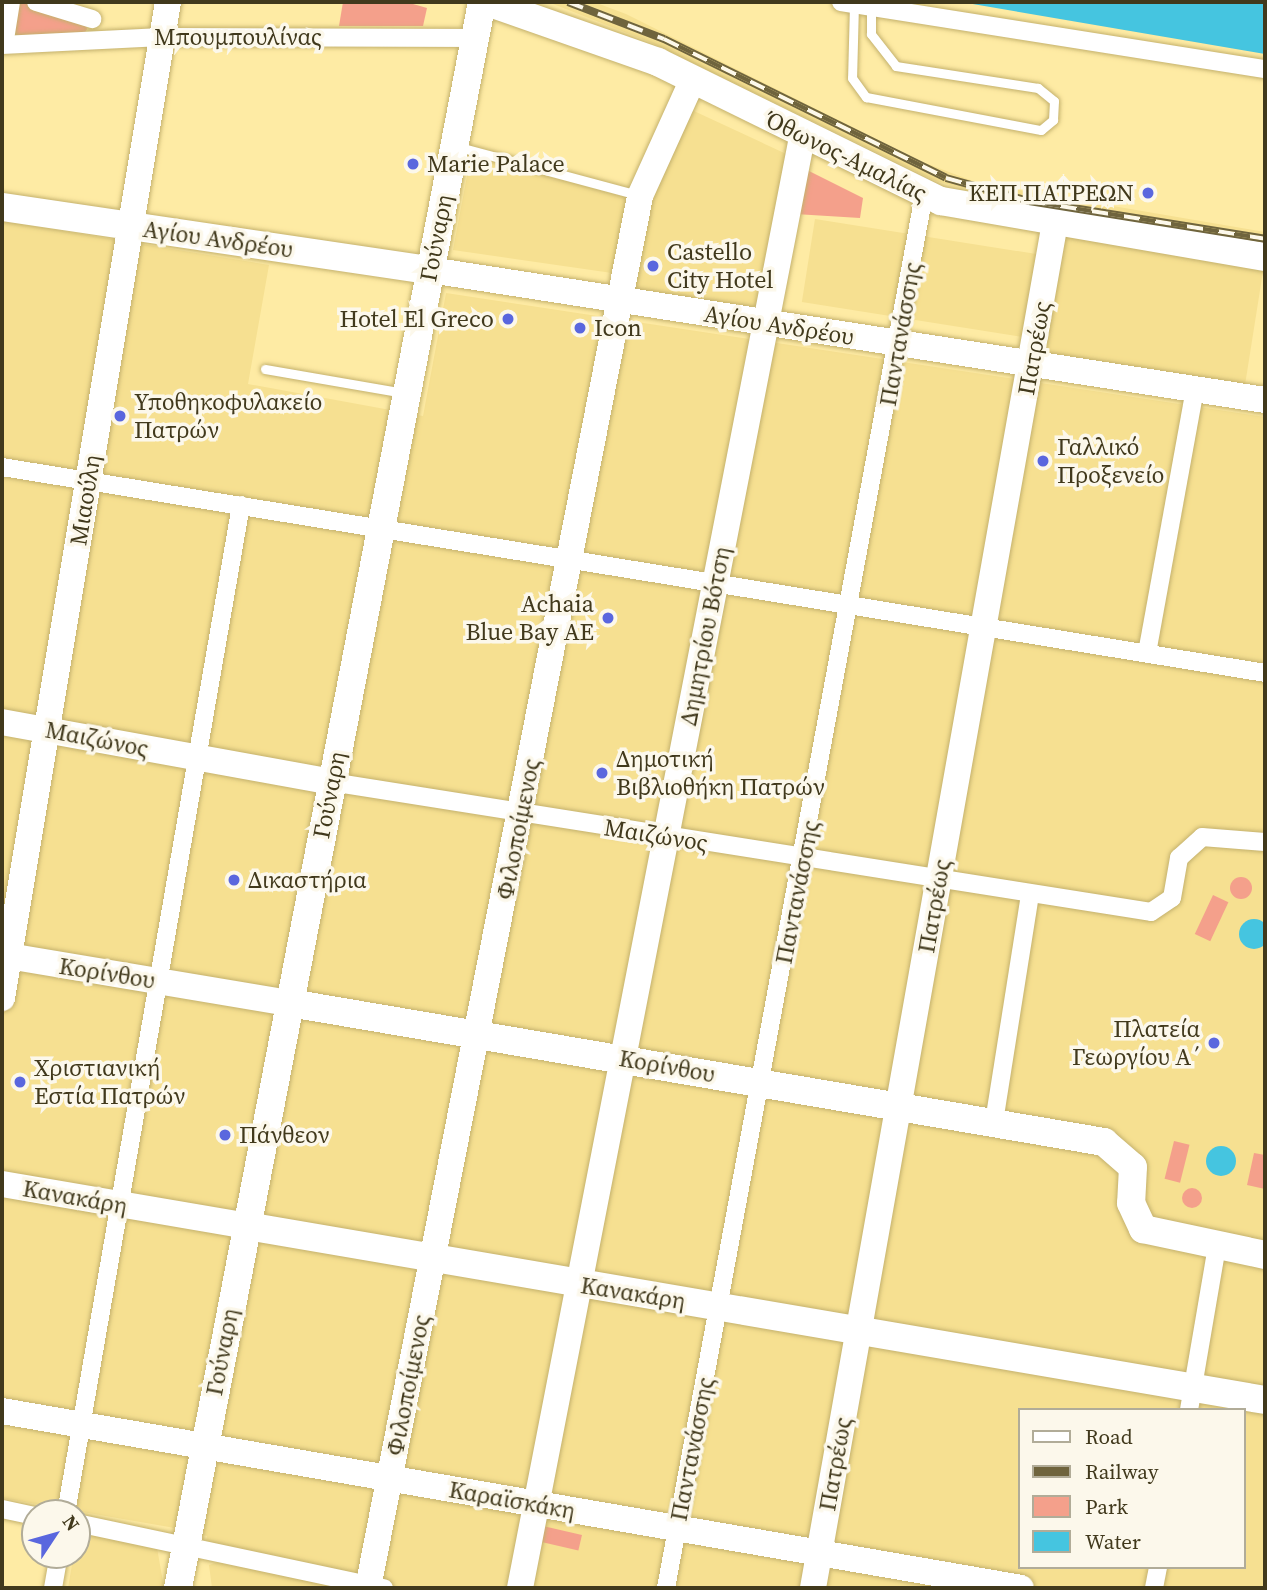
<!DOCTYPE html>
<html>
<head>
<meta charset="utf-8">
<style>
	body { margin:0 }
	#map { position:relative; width:1267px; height:1590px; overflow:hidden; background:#feeba4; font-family:"Source Serif 4",serif }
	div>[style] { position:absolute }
	.built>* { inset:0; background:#f6e091; transform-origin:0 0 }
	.green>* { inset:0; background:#f4a08b; transform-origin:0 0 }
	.round { border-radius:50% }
	.water>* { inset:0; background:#45c5e0 }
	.roads { filter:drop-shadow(0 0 2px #c4b16d) drop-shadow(0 0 2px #c4b16d) }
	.lane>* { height:9px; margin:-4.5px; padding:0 4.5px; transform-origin:4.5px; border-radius:4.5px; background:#fff }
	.street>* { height:18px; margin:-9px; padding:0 9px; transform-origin:9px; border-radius:9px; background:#fff }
	.secondary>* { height:26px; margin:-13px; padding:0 13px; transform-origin:13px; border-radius:13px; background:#fff }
	.primary>* { height:28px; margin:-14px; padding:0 14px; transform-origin:14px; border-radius:14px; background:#fff }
	.rail>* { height:8px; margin-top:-4px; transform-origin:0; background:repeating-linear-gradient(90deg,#fcf8eb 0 16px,#6f643d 0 32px); box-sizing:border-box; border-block:2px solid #6f643d }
	.dots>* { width:19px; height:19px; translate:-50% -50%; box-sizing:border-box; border:4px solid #fcf8eb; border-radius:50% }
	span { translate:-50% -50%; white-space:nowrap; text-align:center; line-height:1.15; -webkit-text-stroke:7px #fcf8eb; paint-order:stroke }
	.street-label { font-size:24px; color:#41391c }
	.poi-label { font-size:24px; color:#41391c }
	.left { translate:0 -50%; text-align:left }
	.right { translate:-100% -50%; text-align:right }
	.frame { position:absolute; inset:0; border:4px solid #41391c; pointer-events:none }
	.legend { position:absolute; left:1018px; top:1408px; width:228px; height:161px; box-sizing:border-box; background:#fcf8eb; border:2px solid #b1ac98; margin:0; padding:9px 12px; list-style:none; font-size:21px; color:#41391c }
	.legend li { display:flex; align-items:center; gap:14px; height:35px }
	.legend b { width:35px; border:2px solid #b1ac98 }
	.north { position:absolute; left:21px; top:1499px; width:70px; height:70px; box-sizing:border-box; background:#fcf8eb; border:2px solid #b1ac98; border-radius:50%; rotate:54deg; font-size:19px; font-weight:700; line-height:28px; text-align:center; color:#41391c }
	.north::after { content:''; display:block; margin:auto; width:24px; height:32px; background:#5a67de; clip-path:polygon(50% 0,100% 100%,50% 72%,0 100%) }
</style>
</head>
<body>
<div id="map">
	<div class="built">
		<div style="clip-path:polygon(548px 2px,594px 2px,626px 14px,920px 161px,978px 183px,1265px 232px,1265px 243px,1023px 203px,936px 181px,650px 42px)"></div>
		<div style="clip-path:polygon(681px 105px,795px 158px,763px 322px,622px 300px,640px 196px)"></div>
		<div style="clip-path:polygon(471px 155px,632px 199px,619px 274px,453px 250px)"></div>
		<div style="left:815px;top:219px;width:229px;height:84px;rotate:9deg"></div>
		<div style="clip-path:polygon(evenodd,2px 221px,269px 265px,248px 384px,423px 416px,446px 293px,1265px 417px,1265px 1588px,384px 1588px,205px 1546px,207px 1536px,169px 1527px,2px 1498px,2px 221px,1020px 1410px,1244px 1410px,1244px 1567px,1020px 1567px,1020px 1410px)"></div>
		<div style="left:1055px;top:223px;width:213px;height:143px;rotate:9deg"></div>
		<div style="clip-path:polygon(78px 1530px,156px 1542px,164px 1588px,68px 1588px)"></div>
		<div style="clip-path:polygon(221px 1561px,340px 1588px,212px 1588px,209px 1565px)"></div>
	</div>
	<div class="green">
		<div style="clip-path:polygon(7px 2px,36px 2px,85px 21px,87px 29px,83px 36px,2px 45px)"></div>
		<div style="clip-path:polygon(343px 2px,406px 2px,427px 8px,423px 26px,339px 26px)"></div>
		<div style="clip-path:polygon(805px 169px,863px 198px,860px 218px,795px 214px)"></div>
		<div class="round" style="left:1230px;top:877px;width:22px;height:22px"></div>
		<div style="left:1213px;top:895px;width:17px;height:43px;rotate:25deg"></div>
		<div style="left:1174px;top:1141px;width:16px;height:39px;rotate:14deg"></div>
		<div style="clip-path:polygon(1254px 1153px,1265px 1155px,1265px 1189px,1247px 1185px)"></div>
		<div class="round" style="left:1182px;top:1188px;width:20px;height:20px"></div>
		<div style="left:543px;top:1526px;width:40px;height:16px;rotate:13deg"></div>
	</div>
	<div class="water">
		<div style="clip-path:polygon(961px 2px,1265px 2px,1265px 54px)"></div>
		<div class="round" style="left:1239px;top:919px;width:30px;height:30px"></div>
		<div class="round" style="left:1206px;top:1146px;width:30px;height:30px"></div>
	</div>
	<div class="roads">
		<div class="lane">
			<div style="left:854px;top:4px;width:74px;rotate:91.5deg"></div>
			<div style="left:852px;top:78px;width:24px;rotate:54deg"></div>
			<div style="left:866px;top:97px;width:178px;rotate:10.7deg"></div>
			<div style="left:1041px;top:130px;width:16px;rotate:-40deg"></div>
			<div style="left:1053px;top:120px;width:19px;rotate:-87deg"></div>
			<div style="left:1054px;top:101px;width:21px;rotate:-141deg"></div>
			<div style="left:1038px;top:88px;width:144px;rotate:-171.2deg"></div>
			<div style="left:896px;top:66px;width:41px;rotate:-128deg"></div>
			<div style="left:871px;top:34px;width:28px;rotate:-90deg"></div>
			<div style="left:459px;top:147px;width:185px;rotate:15deg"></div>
			<div style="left:265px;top:369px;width:141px;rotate:9.8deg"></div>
		</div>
		<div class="street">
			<div style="left:36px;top:2px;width:59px;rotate:16.9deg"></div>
			<div style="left:841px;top:2px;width:429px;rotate:9deg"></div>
			<div style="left:2px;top:45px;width:160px;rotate:-2.9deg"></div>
			<div style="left:162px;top:37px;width:313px;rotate:0.2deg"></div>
			<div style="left:2px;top:467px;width:1280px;rotate:9.26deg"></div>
			<div style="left:1147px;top:653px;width:268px;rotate:-79.7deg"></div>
			<div style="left:331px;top:782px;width:830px;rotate:9.01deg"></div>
			<div style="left:1151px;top:912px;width:25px;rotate:-34deg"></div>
			<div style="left:1172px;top:898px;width:41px;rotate:-80.1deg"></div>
			<div style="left:1179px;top:858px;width:31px;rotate:-42deg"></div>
			<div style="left:1202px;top:837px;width:63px;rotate:4.5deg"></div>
			<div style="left:994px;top:1122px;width:231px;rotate:-81deg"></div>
			<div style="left:1189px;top:1410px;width:165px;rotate:-80.3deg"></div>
			<div style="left:2px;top:1509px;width:34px;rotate:12deg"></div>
			<div style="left:66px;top:1513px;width:1023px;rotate:-80.15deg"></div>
			<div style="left:77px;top:1523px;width:314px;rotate:12deg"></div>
			<div style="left:53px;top:1588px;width:34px;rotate:-80deg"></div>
			<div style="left:666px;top:1588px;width:1417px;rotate:-79.51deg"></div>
			<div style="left:1154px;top:1588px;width:21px;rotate:-79deg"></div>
		</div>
		<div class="secondary">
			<div style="left:2px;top:33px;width:31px;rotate:-81deg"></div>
			<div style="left:430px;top:270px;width:845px;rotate:8.85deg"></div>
			<div style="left:2px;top:722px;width:334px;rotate:10.3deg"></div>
			<div style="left:2px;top:955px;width:292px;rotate:9.5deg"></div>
			<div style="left:2px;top:998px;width:1010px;rotate:-80.54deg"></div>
			<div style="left:2px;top:1184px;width:249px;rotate:9.7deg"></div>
			<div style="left:2px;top:1411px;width:1034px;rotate:9.85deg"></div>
			<div style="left:368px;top:1588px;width:1418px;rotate:-78.94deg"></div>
			<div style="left:640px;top:196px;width:128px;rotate:-65.6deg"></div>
			<div style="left:520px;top:1588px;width:1478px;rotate:-79deg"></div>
			<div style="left:813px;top:1588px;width:1386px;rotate:-79.95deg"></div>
		</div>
		<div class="primary">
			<div style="left:487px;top:2px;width:181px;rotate:19.3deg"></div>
			<div style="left:658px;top:62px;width:315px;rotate:26.2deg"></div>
			<div style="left:941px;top:201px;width:329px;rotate:9.8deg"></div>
			<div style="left:2px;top:207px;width:433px;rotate:8.4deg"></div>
			<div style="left:290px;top:1003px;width:826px;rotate:9.69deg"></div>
			<div style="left:1104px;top:1142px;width:38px;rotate:41deg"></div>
			<div style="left:1133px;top:1167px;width:36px;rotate:93deg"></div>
			<div style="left:1131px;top:1203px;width:29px;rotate:65deg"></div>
			<div style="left:1143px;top:1229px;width:125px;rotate:12deg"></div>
			<div style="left:247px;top:1226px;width:1033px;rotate:9.7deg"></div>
			<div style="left:178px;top:1588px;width:1615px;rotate:-79.15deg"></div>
		</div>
	</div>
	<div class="rail">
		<div style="left:568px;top:2px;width:103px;rotate:21.1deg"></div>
		<div style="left:664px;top:39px;width:314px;rotate:26.2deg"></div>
		<div style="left:946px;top:178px;width:86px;rotate:15.5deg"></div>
		<div style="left:1029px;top:201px;width:239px;rotate:9.1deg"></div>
	</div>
	<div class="dots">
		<div style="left:413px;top:164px;background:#5a67de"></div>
		<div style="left:1148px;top:193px;background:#5a67de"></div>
		<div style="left:653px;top:266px;background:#5a67de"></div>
		<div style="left:508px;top:319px;background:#5a67de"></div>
		<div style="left:580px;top:328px;background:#5a67de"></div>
		<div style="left:120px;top:416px;background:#5a67de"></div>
		<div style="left:1043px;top:461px;background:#5a67de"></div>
		<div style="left:608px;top:618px;background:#5a67de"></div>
		<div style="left:602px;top:773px;background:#5a67de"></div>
		<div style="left:234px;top:880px;background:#5a67de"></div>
		<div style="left:1214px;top:1043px;background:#5a67de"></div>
		<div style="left:20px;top:1082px;background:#5a67de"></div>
		<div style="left:225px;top:1135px;background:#5a67de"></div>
	</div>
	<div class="street-label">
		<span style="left:238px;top:37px">Μπουμπουλίνας</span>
		<span style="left:846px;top:156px;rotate:26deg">Όθωνος-Αμαλίας</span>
		<span style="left:436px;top:238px;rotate:-79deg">Γούναρη</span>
		<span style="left:218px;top:239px;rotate:8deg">Αγίου Ανδρέου</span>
		<span style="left:779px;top:325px;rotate:9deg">Αγίου Ανδρέου</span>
		<span style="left:900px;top:334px;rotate:-80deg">Παντανάσσης</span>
		<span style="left:1034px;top:348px;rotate:-80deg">Πατρέως</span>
		<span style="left:85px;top:500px;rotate:-81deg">Μιαούλη</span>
		<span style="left:705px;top:636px;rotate:-79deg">Δημητρίου Βότση</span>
		<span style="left:97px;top:739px;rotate:11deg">Μαιζώνος</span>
		<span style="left:329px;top:795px;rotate:-79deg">Γούναρη</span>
		<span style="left:518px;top:829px;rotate:-79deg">Φιλοποίμενος</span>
		<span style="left:656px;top:835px;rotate:9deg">Μαιζώνος</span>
		<span style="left:797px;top:892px;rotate:-79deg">Παντανάσσης</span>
		<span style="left:934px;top:906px;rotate:-80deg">Πατρέως</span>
		<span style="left:107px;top:973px;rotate:9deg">Κορίνθου</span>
		<span style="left:667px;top:1066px;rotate:10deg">Κορίνθου</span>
		<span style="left:75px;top:1197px;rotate:10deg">Κανακάρη</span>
		<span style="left:633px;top:1293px;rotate:9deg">Κανακάρη</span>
		<span style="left:222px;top:1352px;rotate:-79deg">Γούναρη</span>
		<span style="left:408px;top:1385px;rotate:-79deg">Φιλοποίμενος</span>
		<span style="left:692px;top:1449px;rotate:-79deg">Παντανάσσης</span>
		<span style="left:835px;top:1464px;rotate:-80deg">Πατρέως</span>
		<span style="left:512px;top:1500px;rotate:10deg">Καραϊσκάκη</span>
	</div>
	<div class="poi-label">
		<span class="left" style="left:427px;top:164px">Marie Palace</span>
		<span class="right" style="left:1134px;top:193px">ΚΕΠ ΠΑΤΡΕΩΝ</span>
		<span class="left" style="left:667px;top:266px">Castello<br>City Hotel</span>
		<span class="right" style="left:494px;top:319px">Hotel El Greco</span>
		<span class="left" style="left:594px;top:328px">Icon</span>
		<span class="left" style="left:134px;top:416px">Υποθηκοφυλακείο<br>Πατρών</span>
		<span class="left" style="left:1057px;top:461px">Γαλλικό<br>Προξενείο</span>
		<span class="right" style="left:594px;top:618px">Achaia<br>Blue Bay AE</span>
		<span class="left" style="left:616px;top:773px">Δημοτική<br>Βιβλιοθήκη Πατρών</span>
		<span class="left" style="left:248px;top:880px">Δικαστήρια</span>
		<span class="right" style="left:1200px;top:1043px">Πλατεία<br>Γεωργίου Α΄</span>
		<span class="left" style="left:34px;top:1082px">Χριστιανική<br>Εστία Πατρών</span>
		<span class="left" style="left:239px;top:1135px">Πάνθεον</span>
	</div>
	<div class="frame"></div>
	<ul class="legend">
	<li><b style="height:9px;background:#fff"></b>Road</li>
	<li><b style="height:9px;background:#6f643d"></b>Railway</li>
	<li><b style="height:19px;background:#f4a08b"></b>Park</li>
	<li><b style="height:19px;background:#45c5e0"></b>Water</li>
	</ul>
	<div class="north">N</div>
</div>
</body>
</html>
